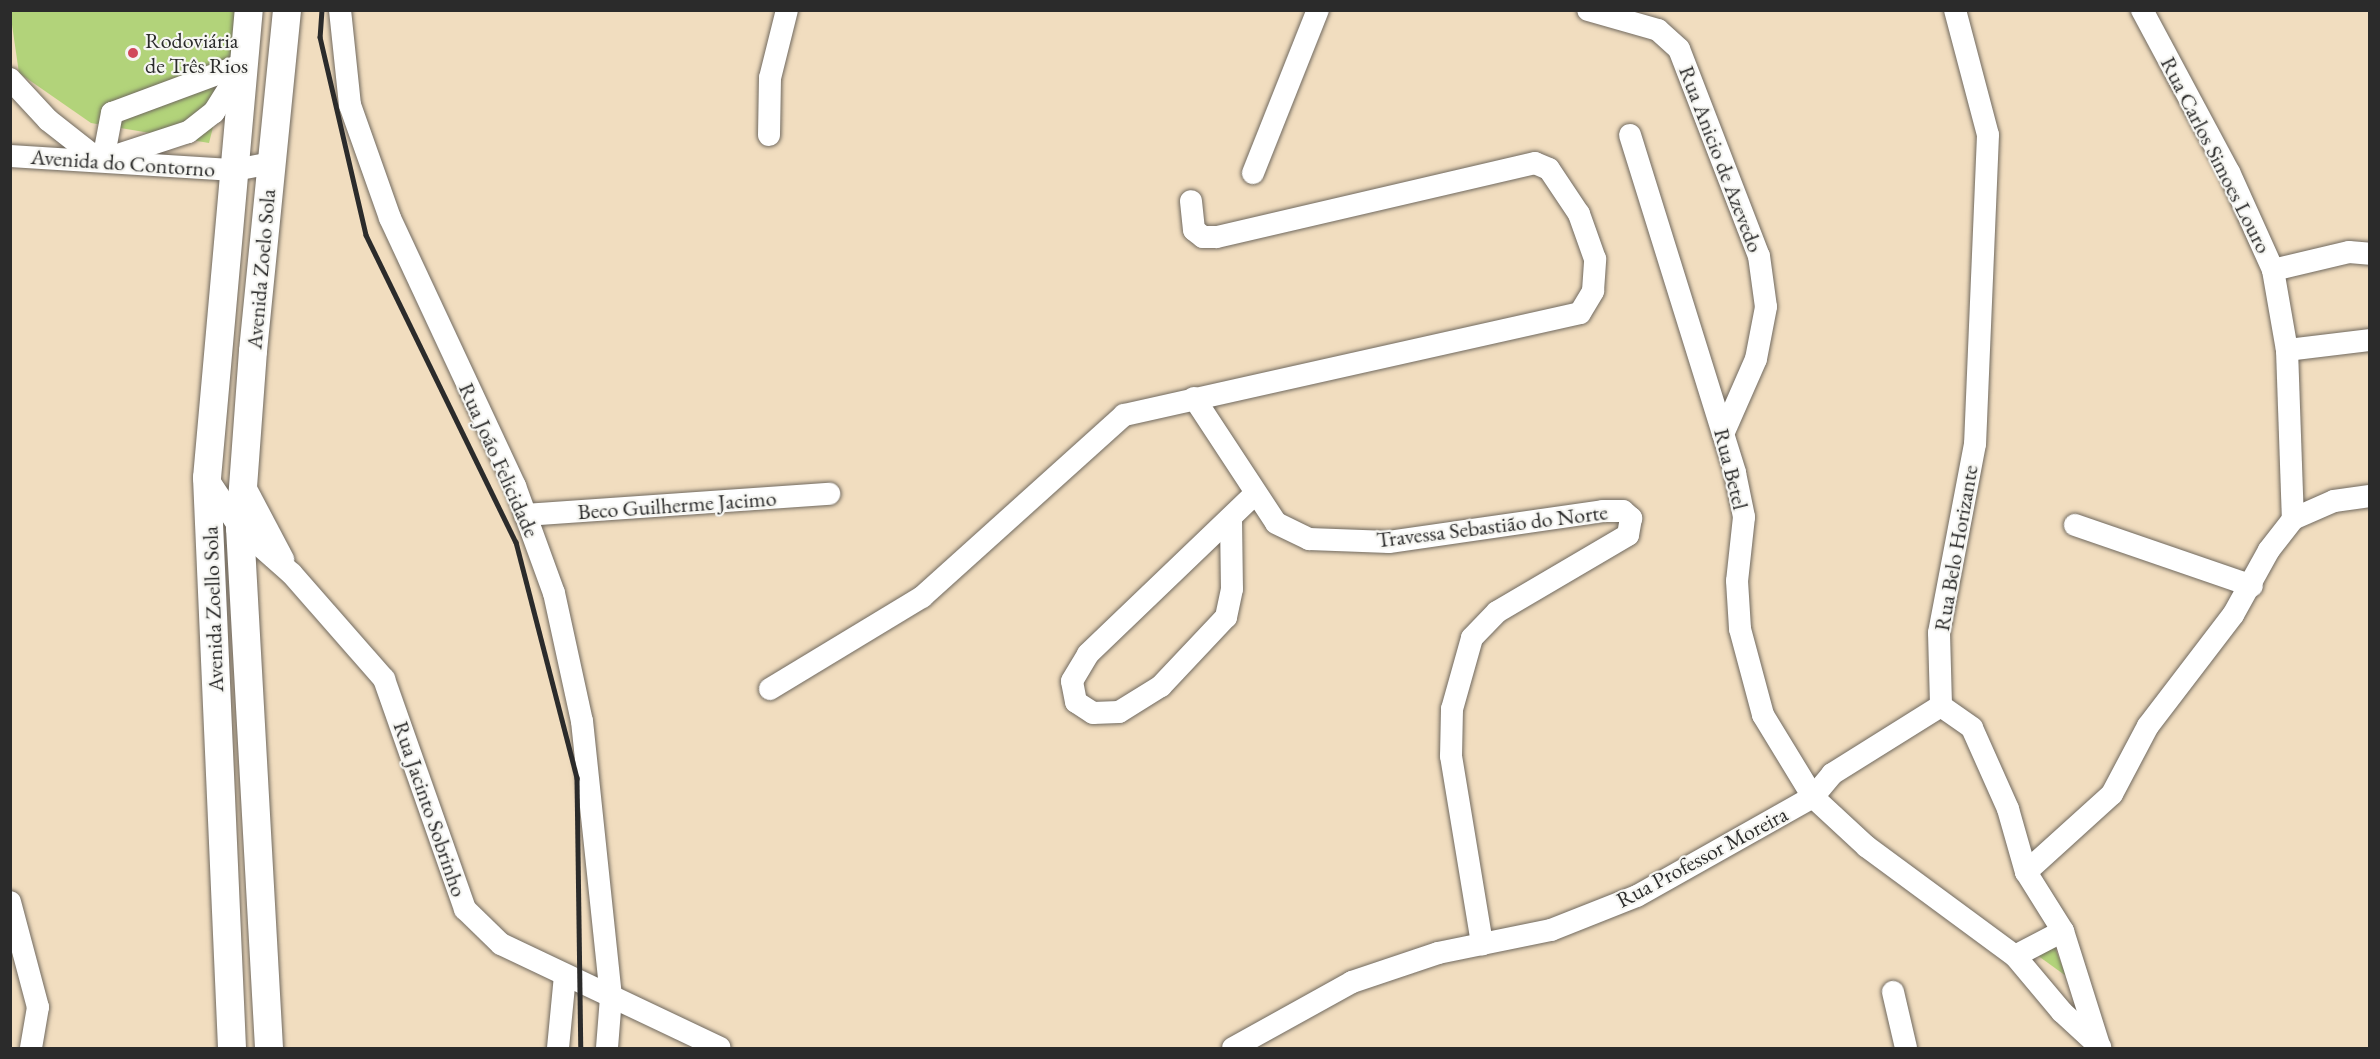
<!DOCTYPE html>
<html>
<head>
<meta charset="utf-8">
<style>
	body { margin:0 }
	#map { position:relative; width:2380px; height:1059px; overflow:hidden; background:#f1ddbf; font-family:"EB Garamond",serif }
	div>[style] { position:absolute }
	.green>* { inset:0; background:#b2d37a }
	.roads { filter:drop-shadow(0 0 2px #70695f) drop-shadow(0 0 2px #70695f) }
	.minor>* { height:22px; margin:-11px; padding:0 11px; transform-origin:11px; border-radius:11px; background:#fff }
	.major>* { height:28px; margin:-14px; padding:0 14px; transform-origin:14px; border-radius:14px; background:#fff }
	.rail>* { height:4.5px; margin:-2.25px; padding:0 2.25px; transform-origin:2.25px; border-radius:2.25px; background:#2b2b2b }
	.dots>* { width:16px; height:16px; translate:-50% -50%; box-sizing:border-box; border:3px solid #f6f6f2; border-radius:50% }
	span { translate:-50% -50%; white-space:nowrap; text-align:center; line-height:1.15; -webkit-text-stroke:4.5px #f6f6f2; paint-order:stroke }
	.poi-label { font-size:22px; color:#2b2b2b }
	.left { translate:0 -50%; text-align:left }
	.street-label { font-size:22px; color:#2b2b2b }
	.frame { position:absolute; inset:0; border:12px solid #2b2b2b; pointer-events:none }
</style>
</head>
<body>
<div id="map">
	<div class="green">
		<div style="clip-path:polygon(10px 11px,236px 11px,231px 55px,209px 143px,91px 123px,19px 73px)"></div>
		<div style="clip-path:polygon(2054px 945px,2066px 976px,2037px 955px)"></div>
	</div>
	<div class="roads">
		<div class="minor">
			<div style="left:340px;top:10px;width:96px;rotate:84deg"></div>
			<div style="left:350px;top:105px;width:120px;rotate:70.5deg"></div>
			<div style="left:390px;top:218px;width:296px;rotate:65deg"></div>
			<div style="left:515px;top:486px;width:114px;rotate:70deg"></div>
			<div style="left:554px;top:593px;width:131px;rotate:77.7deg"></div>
			<div style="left:582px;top:721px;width:278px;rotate:84deg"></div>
			<div style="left:611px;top:997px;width:51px;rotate:94.5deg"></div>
			<div style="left:1588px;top:10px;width:73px;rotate:15.9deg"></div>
			<div style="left:1658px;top:30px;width:28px;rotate:42deg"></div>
			<div style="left:1679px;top:49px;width:222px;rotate:68.9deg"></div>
			<div style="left:1759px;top:256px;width:51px;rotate:82.2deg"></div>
			<div style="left:1766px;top:307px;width:53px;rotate:100.9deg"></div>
			<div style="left:1756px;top:359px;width:82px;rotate:113.7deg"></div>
			<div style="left:1955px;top:10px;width:129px;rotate:75.2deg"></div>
			<div style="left:1988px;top:135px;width:309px;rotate:92.4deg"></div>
			<div style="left:1975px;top:444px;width:192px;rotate:100.8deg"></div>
			<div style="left:1939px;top:633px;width:73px;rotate:88.4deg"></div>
			<div style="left:1941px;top:706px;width:38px;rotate:35deg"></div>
			<div style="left:1972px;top:728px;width:89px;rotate:66deg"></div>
			<div style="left:2008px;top:809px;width:66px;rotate:74.1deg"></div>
			<div style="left:2026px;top:872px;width:70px;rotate:57.9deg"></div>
			<div style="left:2063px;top:931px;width:123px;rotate:72.5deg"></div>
			<div style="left:2142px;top:10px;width:184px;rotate:61.8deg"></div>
			<div style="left:2229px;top:172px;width:107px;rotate:65.8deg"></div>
			<div style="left:2273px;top:270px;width:81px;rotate:80.1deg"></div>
			<div style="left:2287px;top:350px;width:169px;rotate:88deg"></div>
			<div style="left:244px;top:64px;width:57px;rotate:122deg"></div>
			<div style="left:214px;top:112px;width:33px;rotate:142deg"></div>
			<div style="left:188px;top:132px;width:89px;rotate:161.8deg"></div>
			<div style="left:103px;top:160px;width:48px;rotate:-79.2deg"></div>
			<div style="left:112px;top:113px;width:141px;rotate:-20.4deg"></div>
			<div style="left:10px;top:79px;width:56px;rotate:47.2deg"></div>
			<div style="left:48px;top:120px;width:65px;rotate:38.1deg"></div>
			<div style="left:769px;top:135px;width:57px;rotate:-89deg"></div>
			<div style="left:770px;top:78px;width:70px;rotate:-76deg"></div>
			<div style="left:1630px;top:135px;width:354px;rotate:72.7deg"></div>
			<div style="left:1735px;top:473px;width:45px;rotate:78.4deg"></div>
			<div style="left:1744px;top:517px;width:64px;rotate:96.2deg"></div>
			<div style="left:1737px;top:581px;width:48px;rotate:86.4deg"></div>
			<div style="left:1740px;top:629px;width:89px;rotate:75deg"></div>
			<div style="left:1763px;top:715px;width:96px;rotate:58.6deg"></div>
			<div style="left:1813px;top:797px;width:30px;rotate:-50deg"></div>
			<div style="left:1832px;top:774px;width:128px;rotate:-32deg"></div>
			<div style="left:10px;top:156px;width:225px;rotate:3.6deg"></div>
			<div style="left:235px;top:170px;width:37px;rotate:-11deg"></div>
			<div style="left:1253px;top:173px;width:175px;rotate:-68.3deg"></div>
			<div style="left:2273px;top:270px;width:78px;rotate:-13.3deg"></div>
			<div style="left:2349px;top:252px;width:21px;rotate:5deg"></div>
			<div style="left:2287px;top:350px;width:84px;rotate:-6.9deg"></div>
			<div style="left:1194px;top:398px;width:149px;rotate:56.7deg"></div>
			<div style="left:1276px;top:523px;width:37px;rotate:26deg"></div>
			<div style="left:1309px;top:539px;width:80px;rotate:2.1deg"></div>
			<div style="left:1389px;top:542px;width:216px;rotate:-8.2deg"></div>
			<div style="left:1603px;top:511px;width:20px"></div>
			<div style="left:1623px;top:511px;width:11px;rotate:41deg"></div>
			<div style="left:1631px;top:518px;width:17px;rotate:100deg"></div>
			<div style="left:1628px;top:535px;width:152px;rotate:149.6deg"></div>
			<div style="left:1497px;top:612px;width:36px;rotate:134deg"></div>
			<div style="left:1472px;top:638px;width:74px;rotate:105.7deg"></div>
			<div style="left:1452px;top:709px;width:47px;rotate:91.2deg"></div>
			<div style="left:1451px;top:756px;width:191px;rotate:80.6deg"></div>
			<div style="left:207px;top:478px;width:60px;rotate:56.6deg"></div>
			<div style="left:240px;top:528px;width:69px;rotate:41.5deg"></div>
			<div style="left:292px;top:574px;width:140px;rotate:48.8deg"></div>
			<div style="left:384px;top:679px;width:244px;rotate:70.6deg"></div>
			<div style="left:465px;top:909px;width:50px;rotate:44.2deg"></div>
			<div style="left:501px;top:944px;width:242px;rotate:25.4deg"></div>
			<div style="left:244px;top:485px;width:84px;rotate:62.2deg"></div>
			<div style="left:525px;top:515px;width:305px;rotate:-4deg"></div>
			<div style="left:1231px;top:519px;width:70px;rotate:89.2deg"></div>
			<div style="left:1232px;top:589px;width:29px;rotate:102deg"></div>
			<div style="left:1226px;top:617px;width:95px;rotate:133.3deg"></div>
			<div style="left:1161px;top:686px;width:49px;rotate:148.2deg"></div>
			<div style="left:1119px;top:712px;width:26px;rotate:178deg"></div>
			<div style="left:1093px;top:713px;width:20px;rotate:-147deg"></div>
			<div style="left:1076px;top:702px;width:21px;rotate:-101deg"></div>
			<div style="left:1072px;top:681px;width:31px;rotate:-59deg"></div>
			<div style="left:1088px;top:654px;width:231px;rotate:-43.8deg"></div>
			<div style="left:2075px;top:525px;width:187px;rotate:19deg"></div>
			<div style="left:770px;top:689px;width:178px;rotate:-31.2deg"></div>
			<div style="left:922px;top:597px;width:272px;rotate:-42deg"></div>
			<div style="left:1124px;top:415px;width:467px;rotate:-12.6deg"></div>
			<div style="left:1580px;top:313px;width:26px;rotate:-59deg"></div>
			<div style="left:1593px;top:291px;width:32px;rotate:-86deg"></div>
			<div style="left:1595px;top:259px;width:48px;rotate:-109.6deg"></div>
			<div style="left:1579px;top:214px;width:54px;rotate:-123.7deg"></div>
			<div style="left:1549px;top:169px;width:15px;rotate:-157deg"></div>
			<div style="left:1535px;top:163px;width:327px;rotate:166.9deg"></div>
			<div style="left:1216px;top:237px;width:13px;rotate:180deg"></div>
			<div style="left:1203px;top:237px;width:11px;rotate:-142deg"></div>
			<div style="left:1194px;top:230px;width:29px;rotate:-96deg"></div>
			<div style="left:2026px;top:872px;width:116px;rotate:-42.2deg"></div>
			<div style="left:2112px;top:794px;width:77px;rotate:-62.1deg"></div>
			<div style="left:2148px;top:726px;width:140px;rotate:-52.6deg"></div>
			<div style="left:2233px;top:615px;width:74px;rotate:-61deg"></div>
			<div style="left:2269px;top:550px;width:39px;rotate:-52deg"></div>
			<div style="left:2293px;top:519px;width:45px;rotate:-23.7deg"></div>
			<div style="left:2334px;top:501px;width:36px;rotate:-8deg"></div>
			<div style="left:10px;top:902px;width:109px;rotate:75.1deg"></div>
			<div style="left:38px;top:1007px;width:42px;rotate:99.7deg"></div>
			<div style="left:2015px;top:956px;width:54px;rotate:-27.5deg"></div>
			<div style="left:1893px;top:992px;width:57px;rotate:76.9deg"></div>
			<div style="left:558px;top:1048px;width:73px;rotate:-84.5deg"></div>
			<div style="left:1233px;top:1048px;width:136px;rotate:-29deg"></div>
			<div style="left:1352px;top:982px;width:91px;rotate:-18.6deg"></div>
			<div style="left:1438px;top:953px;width:115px;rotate:-11.5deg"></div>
			<div style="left:1551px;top:930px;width:92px;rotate:-21.6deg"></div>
			<div style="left:1637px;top:896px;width:202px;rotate:-29.4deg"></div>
			<div style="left:1813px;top:797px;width:74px;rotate:42.8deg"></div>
			<div style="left:1867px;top:847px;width:184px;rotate:36.4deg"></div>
			<div style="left:2015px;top:956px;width:73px;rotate:50deg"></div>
			<div style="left:2062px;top:1012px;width:52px;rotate:42.6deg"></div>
		</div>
		<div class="major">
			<div style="left:232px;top:1048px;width:571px;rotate:-92.51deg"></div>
			<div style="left:207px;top:478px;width:470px;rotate:-84.9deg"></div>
			<div style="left:269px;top:1048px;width:521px;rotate:-93.19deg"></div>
			<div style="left:240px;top:528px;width:177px;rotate:-85.8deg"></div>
			<div style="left:253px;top:351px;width:343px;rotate:-84.3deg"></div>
		</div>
	</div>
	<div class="rail">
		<div style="left:322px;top:10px;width:27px;rotate:94deg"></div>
		<div style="left:320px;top:37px;width:203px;rotate:76.9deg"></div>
		<div style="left:366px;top:235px;width:342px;rotate:64deg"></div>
		<div style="left:516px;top:542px;width:244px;rotate:75.5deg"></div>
		<div style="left:577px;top:778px;width:270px;rotate:89.2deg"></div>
	</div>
	<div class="dots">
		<div style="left:133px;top:53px;background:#d1495b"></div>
	</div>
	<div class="poi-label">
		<span class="left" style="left:145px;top:53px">Rodoviária<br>de Três Rios</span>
	</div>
	<div class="street-label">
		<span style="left:2216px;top:155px;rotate:63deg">Rua Carlos Simoes Louro</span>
		<span style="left:1721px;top:159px;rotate:69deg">Rua Anicio de Azevedo</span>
		<span style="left:123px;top:163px;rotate:4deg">Avenida do Contorno</span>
		<span style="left:261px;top:269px;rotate:-85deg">Avenida Zoelo Sola</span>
		<span style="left:499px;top:460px;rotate:66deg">Rua João Felicidade</span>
		<span style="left:1731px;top:469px;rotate:76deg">Rua Betel</span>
		<span style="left:677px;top:505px;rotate:-4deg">Beco Guilherme Jacimo</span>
		<span style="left:1492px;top:526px;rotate:-7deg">Travessa Sebastião do Norte</span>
		<span style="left:1956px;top:548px;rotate:-80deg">Rua Belo Horizante</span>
		<span style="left:213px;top:609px;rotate:-92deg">Avenida Zoello Sola</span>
		<span style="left:430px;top:809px;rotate:71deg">Rua Jacinto Sobrinho</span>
		<span style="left:1702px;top:857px;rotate:-28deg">Rua Professor Moreira</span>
	</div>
	<div class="frame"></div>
</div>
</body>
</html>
